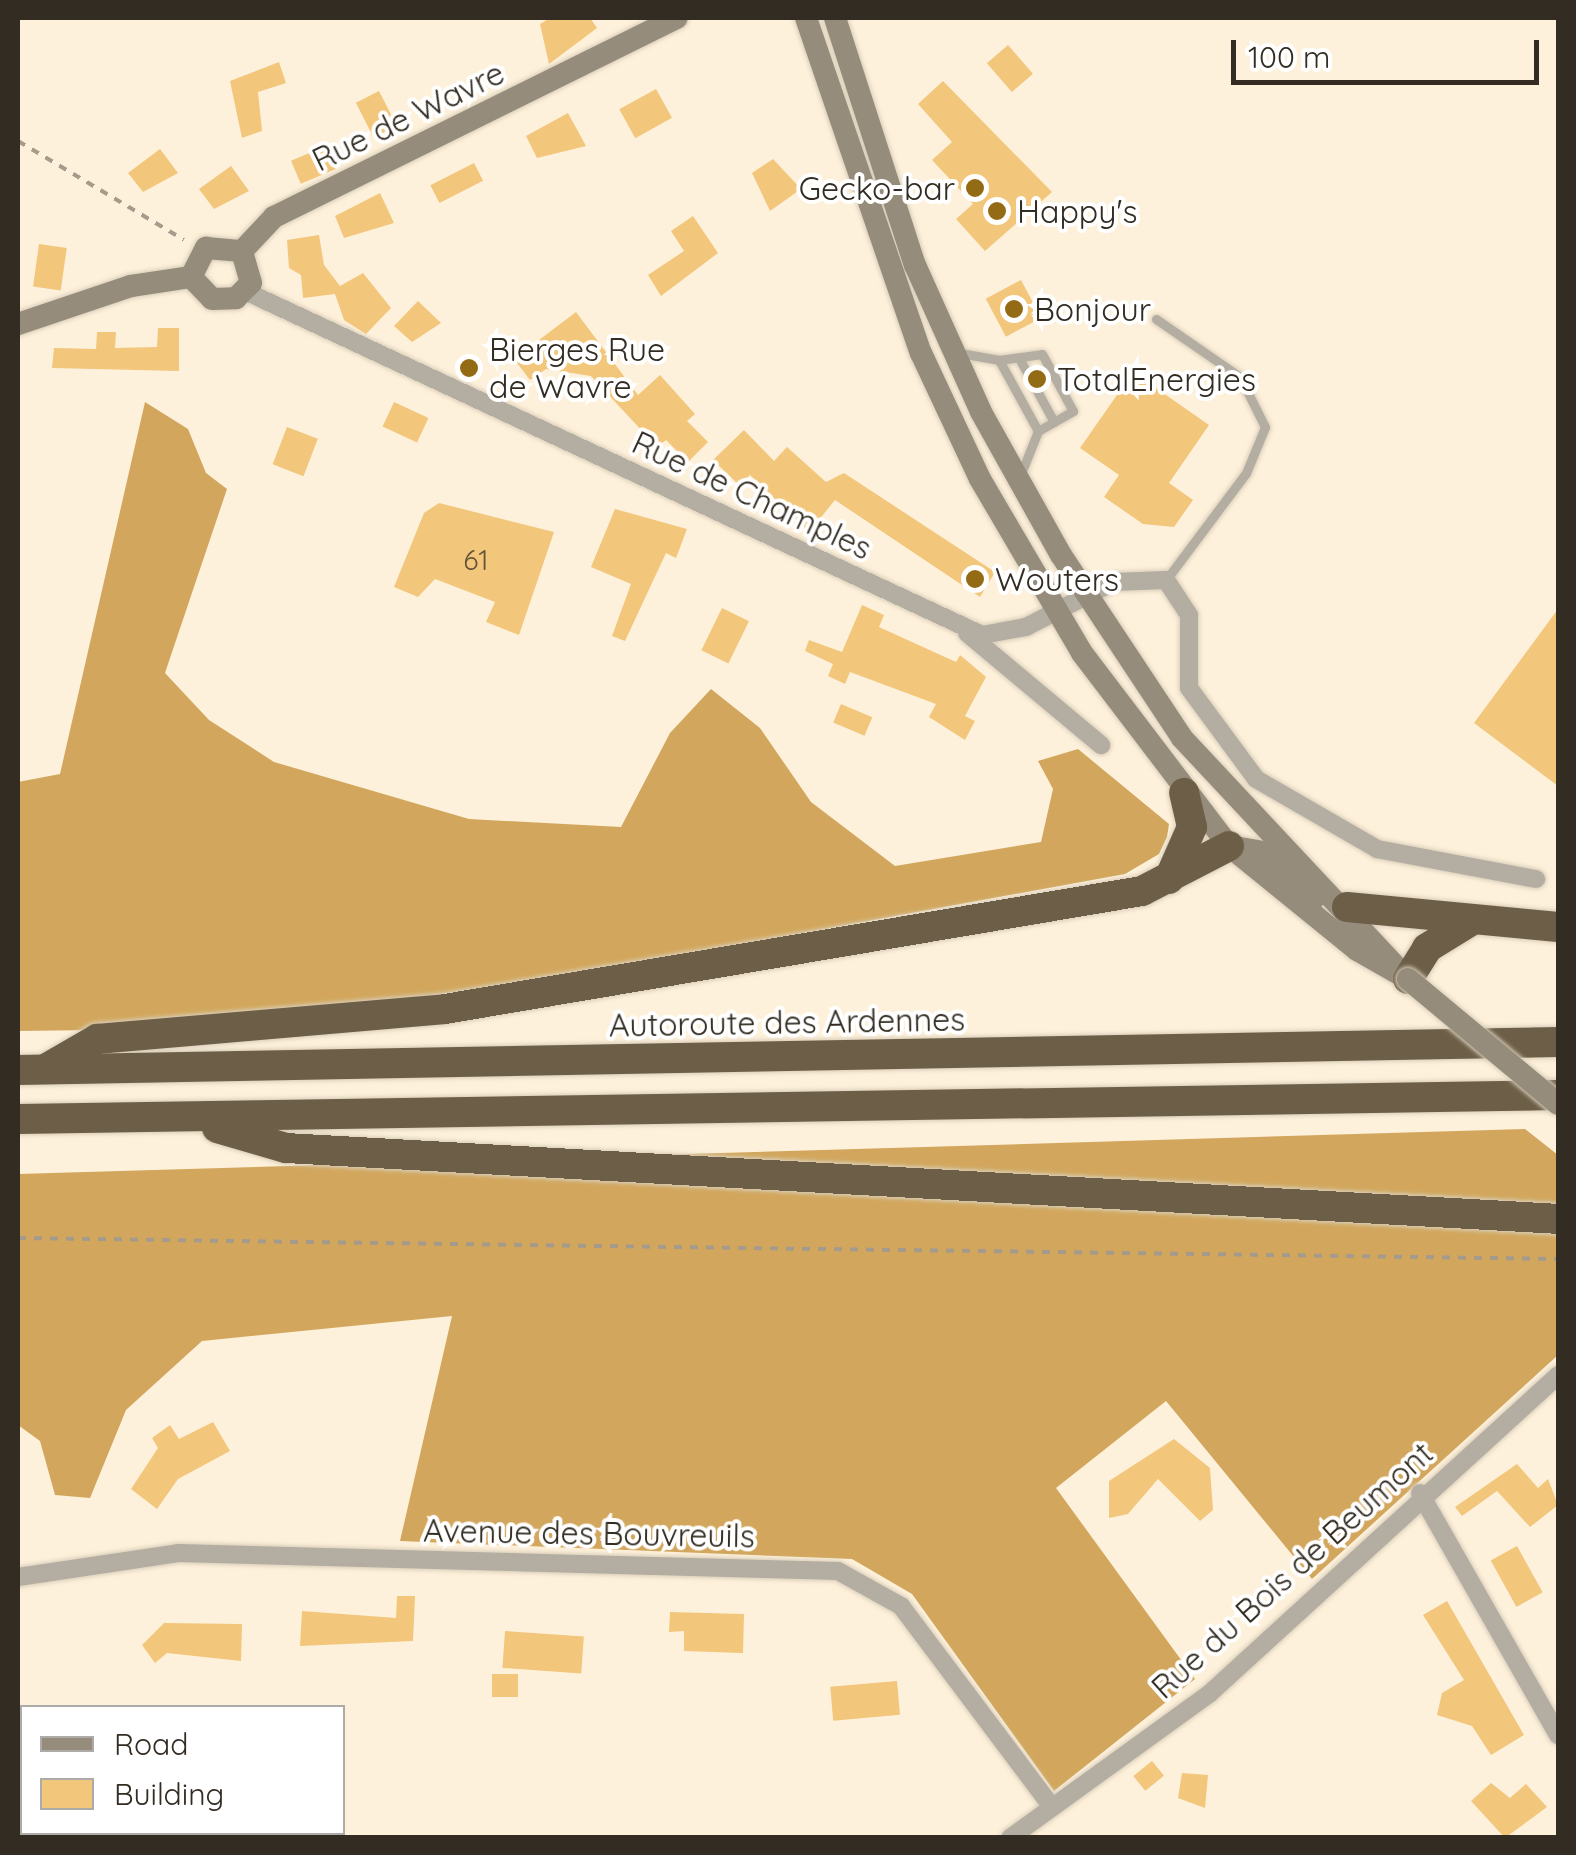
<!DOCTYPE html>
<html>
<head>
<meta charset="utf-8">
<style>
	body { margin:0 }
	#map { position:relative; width:1576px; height:1855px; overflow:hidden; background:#fef1db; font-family:Quicksand,sans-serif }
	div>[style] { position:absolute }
	.forest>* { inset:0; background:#d2a75d }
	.building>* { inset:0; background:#f2c67b; transform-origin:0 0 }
	.path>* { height:4px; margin-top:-2px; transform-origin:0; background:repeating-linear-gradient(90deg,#a59b8b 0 8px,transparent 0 16px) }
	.roads { filter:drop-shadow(0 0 2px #d9ceba) drop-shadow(0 0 2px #d9ceba) }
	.lane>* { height:9px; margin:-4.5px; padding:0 4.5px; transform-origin:4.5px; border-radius:4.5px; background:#b4ada2 }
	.street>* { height:18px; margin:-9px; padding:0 9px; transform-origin:9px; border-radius:9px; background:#b4ada2 }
	.secondary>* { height:22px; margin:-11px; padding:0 11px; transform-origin:11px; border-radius:11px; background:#968c7b }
	.highway>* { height:30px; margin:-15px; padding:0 15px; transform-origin:15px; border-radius:15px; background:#6d5f47 }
	.bridges { filter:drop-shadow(0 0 2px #d9ceba) drop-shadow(0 0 2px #d9ceba) }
	.secondary-bridge>* { height:22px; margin:-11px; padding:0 11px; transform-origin:11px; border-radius:11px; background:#968c7b }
	.dots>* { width:28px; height:28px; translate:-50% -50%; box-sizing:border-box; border:5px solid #fff; border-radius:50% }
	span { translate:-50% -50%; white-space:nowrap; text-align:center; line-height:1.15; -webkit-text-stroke:8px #fff; paint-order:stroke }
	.number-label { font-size:28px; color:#625238 }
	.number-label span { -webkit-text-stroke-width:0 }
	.street-label { font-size:32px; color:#322c22 }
	.poi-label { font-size:32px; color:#322c22 }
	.right { translate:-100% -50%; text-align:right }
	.left { translate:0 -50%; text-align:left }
	.frame { position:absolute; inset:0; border:20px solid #322c22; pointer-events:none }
	.legend { position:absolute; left:20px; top:1705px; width:325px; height:130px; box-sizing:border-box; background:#fff; border:2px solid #adaba7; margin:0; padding:12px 18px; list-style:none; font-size:30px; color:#322c22 }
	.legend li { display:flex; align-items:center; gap:20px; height:50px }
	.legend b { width:50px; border:2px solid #adaba7 }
	.scale { position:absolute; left:1231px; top:40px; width:308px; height:45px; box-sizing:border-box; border:5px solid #322c22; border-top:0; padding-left:12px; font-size:30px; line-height:35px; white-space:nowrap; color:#322c22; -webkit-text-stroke:8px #fff; paint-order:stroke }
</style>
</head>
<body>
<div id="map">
	<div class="forest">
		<div style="clip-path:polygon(145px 402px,188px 429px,206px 473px,227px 489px,165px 673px,209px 720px,274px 762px,469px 819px,621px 827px,670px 733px,711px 689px,760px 728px,811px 802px,895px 866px,1041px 842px,1053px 789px,1038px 761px,1078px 749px,1169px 824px,1167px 837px,1159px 854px,1125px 874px,546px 980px,175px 1029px,18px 1031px,18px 782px,60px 774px)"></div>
		<div style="clip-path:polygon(1525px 1129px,1558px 1155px,1558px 1355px,1312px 1579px,1166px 1401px,1056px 1488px,1195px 1679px,1054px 1791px,912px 1594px,852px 1559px,400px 1541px,452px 1316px,202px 1341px,126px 1410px,90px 1498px,55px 1495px,40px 1441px,18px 1425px,18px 1174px)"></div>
	</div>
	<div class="building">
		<div style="clip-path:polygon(550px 18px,590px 18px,597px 28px,549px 64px,540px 24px)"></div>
		<div style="left:1008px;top:45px;width:38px;height:28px;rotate:49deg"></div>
		<div style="clip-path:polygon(279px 62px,286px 83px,258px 92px,262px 131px,242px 138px,230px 81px)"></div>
		<div style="clip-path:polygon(943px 81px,1052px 192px,985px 251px,956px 219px,973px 204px,932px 160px,952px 142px,918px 104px)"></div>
		<div style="left:656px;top:89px;width:33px;height:42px;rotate:61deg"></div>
		<div style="left:379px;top:91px;width:39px;height:26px;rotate:63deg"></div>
		<div style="clip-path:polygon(568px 113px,586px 146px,537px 158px,526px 136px)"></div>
		<div style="left:326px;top:146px;width:25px;height:38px;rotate:67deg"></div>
		<div style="clip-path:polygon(160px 149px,178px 173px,143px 192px,128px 173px)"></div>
		<div style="clip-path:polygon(773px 159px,801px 189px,770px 211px,752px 173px)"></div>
		<div style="left:474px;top:163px;width:20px;height:49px;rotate:63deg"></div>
		<div style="clip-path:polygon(231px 166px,249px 191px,214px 209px,199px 189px)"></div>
		<div style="clip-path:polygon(380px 193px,394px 223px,344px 238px,335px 216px)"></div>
		<div style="clip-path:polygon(693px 216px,718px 253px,661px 296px,648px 275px,684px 251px,671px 231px)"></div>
		<div style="clip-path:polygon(319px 235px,324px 265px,340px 286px,363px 273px,391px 308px,366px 334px,344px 320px,335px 294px,303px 298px,301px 275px,289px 268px,287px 240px)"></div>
		<div style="left:39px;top:244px;width:28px;height:43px;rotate:8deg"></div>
		<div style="left:1021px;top:280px;width:43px;height:40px;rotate:62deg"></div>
		<div style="clip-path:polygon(418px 301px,441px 323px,412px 342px,394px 326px)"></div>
		<div style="clip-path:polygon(576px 312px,638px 395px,660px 375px,695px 414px,687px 421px,708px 442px,688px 462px,666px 440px,657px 447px,591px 376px,546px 369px,530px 380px,514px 359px)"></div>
		<div style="clip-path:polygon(158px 328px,179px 328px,179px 371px,52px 368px,54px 348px,96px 349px,97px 332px,116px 332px,115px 348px,157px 347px)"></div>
		<div style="clip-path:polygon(1133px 372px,1209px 425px,1169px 483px,1193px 500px,1174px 527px,1143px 524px,1104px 497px,1119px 475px,1080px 448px)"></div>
		<div style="left:394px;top:402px;width:38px;height:27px;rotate:25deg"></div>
		<div style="left:287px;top:427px;width:33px;height:40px;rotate:21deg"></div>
		<div style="clip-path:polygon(744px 430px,774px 461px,787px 447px,826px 482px,844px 473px,995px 572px,980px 597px,835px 500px,809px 532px,750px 475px,739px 485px,713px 460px)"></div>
		<div style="clip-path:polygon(439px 503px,554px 532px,519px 635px,486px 622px,495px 602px,435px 579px,418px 597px,394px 587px,424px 513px)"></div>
		<div style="clip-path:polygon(615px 509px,687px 529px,676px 558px,666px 553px,625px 641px,612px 636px,631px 584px,591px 567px)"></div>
		<div style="clip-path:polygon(862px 605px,884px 615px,879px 627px,956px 662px,960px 655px,986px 677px,965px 716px,975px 721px,965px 740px,929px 717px,936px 704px,850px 672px,845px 684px,828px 676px,833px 664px,805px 651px,809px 640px,842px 652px)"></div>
		<div style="left:722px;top:608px;width:30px;height:47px;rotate:26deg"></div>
		<div style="clip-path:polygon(1558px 609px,1558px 786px,1474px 723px)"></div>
		<div style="left:841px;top:704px;width:34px;height:20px;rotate:23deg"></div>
		<div style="clip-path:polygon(213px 1422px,230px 1451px,178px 1479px,157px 1509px,131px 1489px,158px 1448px,152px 1438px,170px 1425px,179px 1439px)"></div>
		<div style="clip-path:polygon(1174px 1439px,1210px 1468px,1213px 1510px,1200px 1521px,1158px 1479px,1128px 1514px,1109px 1518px,1109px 1481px)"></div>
		<div style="clip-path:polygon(1517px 1464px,1538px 1488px,1548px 1479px,1558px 1505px,1530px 1527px,1497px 1491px,1462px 1516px,1455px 1507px)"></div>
		<div style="left:1517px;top:1546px;width:53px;height:30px;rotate:61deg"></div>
		<div style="clip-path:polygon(397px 1596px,415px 1596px,413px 1641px,300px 1646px,302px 1611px,396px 1618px)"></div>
		<div style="clip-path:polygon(1447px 1601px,1524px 1735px,1491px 1755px,1472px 1726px,1437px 1715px,1442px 1693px,1464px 1680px,1423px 1615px)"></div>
		<div style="clip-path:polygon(670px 1612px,744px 1614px,743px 1653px,684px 1651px,684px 1631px,669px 1632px)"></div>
		<div style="clip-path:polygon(164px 1623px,242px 1624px,241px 1661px,167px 1653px,155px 1663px,142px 1645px)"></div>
		<div style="left:505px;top:1631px;width:79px;height:37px;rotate:4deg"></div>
		<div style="left:492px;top:1674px;width:26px;height:23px"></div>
		<div style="left:897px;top:1681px;width:34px;height:67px;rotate:85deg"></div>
		<div style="left:1152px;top:1761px;width:19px;height:24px;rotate:51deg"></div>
		<div style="clip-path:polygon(1182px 1773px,1208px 1775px,1205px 1808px,1178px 1798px)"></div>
		<div style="clip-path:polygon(1491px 1783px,1510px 1798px,1526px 1784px,1547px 1807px,1505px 1838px,1471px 1801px)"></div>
	</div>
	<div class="path">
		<div style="left:18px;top:141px;width:193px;rotate:30.8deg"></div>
		<div style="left:18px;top:1238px;width:1540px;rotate:0.78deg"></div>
	</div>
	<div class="roads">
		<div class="lane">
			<div style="left:1156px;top:319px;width:102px;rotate:34.6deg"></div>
			<div style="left:1240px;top:377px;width:56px;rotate:63.4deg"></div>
			<div style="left:1265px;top:427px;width:50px;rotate:112.4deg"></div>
			<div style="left:1246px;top:473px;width:134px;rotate:126.8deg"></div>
			<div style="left:960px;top:353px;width:40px;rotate:10deg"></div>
			<div style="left:999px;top:360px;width:81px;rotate:61.2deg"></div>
			<div style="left:1038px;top:431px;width:48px;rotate:111.8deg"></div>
			<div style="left:1019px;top:358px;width:73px;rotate:61.3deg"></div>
			<div style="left:999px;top:360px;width:43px;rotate:-7.9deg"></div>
			<div style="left:1042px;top:354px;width:65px;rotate:61.5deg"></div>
			<div style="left:1073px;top:411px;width:40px;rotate:150.3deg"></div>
		</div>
		<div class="street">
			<div style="left:245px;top:291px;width:813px;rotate:25.02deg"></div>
			<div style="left:982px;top:635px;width:45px;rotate:-10.3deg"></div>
			<div style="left:1026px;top:627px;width:98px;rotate:-27.3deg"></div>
			<div style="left:1113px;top:582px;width:53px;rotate:-2.2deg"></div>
			<div style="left:1166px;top:580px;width:42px;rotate:56.7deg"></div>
			<div style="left:1189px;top:615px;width:73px;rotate:90deg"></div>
			<div style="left:1189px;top:688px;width:113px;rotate:53.6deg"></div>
			<div style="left:1256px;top:779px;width:140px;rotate:30deg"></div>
			<div style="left:1377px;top:849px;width:162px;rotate:10.7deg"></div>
			<div style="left:967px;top:633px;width:175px;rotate:39.9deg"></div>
			<div style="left:1420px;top:1493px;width:279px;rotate:60.3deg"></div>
			<div style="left:18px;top:1577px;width:162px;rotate:-8.5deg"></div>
			<div style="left:178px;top:1553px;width:660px;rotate:1.56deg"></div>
			<div style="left:838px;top:1571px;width:72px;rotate:29.1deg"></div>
			<div style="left:901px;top:1606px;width:250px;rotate:53.1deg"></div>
			<div style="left:1010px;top:1838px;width:246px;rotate:-35.9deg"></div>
			<div style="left:1209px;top:1694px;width:473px;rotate:-42.4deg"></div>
		</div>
		<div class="secondary">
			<div style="left:806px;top:18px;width:354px;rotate:71.1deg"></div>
			<div style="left:921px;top:353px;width:139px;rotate:64.9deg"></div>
			<div style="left:980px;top:479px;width:202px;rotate:59.6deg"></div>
			<div style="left:1082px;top:653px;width:243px;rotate:52.7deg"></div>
			<div style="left:1229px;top:846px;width:165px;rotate:39.1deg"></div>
			<div style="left:1357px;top:950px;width:59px;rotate:29.6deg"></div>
			<div style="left:835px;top:18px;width:260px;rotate:72.1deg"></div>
			<div style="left:915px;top:265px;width:161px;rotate:65.8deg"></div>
			<div style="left:981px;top:412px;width:164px;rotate:60.8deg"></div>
			<div style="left:1061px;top:555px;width:219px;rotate:56.5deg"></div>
			<div style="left:1182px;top:738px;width:312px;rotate:46.9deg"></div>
			<div style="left:242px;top:251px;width:47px;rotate:-46.7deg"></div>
			<div style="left:274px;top:217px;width:449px;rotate:-26.3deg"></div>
			<div style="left:191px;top:277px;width:30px;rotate:46deg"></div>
			<div style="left:212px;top:299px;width:24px;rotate:-2deg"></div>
			<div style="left:236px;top:298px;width:21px;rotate:-45deg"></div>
			<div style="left:251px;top:283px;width:33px;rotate:-106deg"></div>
			<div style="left:191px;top:277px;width:33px;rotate:-63deg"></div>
			<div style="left:206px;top:248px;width:36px;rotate:5deg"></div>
			<div style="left:18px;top:324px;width:119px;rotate:-18.6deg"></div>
			<div style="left:131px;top:286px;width:61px;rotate:-8.5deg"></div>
			<div style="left:1229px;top:846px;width:35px;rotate:10deg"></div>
			<div style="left:1263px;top:852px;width:69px;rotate:42.7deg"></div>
		</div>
		<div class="highway">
			<div style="left:1169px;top:879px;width:57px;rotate:-66.1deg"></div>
			<div style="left:1192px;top:827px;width:35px;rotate:-103deg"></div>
			<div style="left:1347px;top:907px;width:212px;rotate:5.4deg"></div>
			<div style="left:1408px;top:979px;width:36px;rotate:-58deg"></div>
			<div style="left:1427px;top:948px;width:52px;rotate:-31.5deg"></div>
			<div style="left:47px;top:1068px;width:58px;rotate:-30.1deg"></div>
			<div style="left:97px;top:1039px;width:349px;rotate:-4.9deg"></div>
			<div style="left:445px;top:1009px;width:707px;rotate:-9.61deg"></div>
			<div style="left:1142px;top:891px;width:98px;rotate:-27.3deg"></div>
			<div style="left:18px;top:1070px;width:1540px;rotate:-1.04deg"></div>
			<div style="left:18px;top:1119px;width:1540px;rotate:-0.89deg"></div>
			<div style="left:217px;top:1128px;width:72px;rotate:16.2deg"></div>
			<div style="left:286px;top:1148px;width:1274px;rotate:3.19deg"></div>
		</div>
	</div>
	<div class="bridges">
		<div class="secondary-bridge">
			<div style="left:1408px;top:979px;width:195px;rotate:39.8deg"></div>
		</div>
	</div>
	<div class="dots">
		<div style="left:975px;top:188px;background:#946b15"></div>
		<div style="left:997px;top:211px;background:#946b15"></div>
		<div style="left:1014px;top:309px;background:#946b15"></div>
		<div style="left:469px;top:368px;background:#946b15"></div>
		<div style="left:1037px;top:379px;background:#946b15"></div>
		<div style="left:975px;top:579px;background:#946b15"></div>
	</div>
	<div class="number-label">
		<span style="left:476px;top:560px">61</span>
	</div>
	<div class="street-label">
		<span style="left:408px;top:116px;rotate:-26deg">Rue de Wavre</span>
		<span style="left:752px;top:495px;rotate:25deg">Rue de Champles</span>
		<span style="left:787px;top:1022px;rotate:-1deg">Autoroute des Ardennes</span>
		<span style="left:589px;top:1533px;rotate:1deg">Avenue des Bouvreuils</span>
		<span style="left:1292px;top:1570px;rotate:-42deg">Rue du Bois de Beumont</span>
	</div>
	<div class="poi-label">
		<span class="right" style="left:955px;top:188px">Gecko-bar</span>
		<span class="left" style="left:1017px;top:211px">Happy's</span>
		<span class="left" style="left:1034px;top:309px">Bonjour</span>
		<span class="left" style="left:489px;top:368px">Bierges Rue<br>de Wavre</span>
		<span class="left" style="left:1057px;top:379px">TotalEnergies</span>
		<span class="left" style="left:995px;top:579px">Wouters</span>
	</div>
	<div class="frame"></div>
	<ul class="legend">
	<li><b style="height:12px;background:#968c7b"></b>Road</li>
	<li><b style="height:28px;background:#f2c67b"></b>Building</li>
	</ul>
	<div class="scale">100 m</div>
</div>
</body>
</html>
